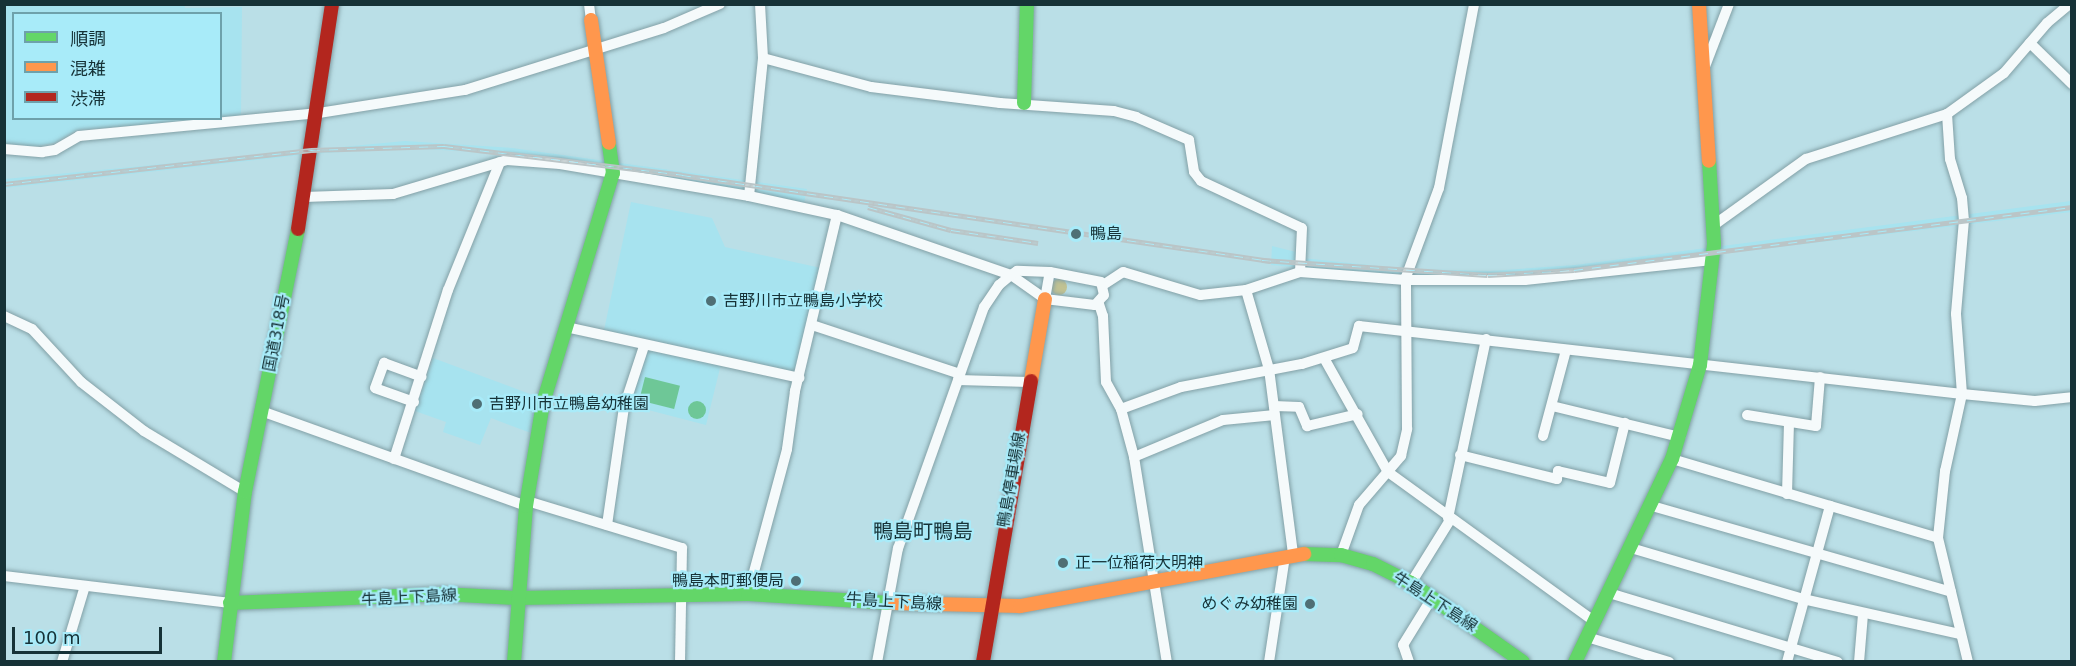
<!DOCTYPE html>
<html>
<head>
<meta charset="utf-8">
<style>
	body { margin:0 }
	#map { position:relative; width:2076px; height:666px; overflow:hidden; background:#badfe7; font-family:"DejaVu Sans","Noto Sans JP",sans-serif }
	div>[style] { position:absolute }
	.built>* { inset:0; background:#a7e3ef }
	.green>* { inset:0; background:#c1c292 }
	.round { border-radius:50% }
	.water>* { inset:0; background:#6ec797; transform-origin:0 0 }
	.roads { filter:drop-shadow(0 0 2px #82a0a6) drop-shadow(0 0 2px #82a0a6) }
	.street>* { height:10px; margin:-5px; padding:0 5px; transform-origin:5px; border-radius:5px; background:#f5fafb }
	.fast>* { height:14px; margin:-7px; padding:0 7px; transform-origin:7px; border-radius:7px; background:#63d668 }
	.slow>* { height:14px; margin:-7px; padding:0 7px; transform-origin:7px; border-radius:7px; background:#ff974d }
	.jam>* { height:14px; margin:-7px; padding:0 7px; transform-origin:7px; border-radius:7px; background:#b3261e }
	.rail>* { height:5px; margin-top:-2.5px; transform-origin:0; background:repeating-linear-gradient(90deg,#a8ebf9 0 9px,#bac5c7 0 18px); box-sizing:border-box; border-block:2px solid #bac5c7 }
	.dots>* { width:16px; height:16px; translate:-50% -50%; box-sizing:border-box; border:3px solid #a8ebf9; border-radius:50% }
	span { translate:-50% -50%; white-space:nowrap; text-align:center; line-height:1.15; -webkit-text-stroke:4.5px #a8ebf9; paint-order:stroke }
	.poi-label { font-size:16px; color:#163237 }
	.left { translate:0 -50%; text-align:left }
	.right { translate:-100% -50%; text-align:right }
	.street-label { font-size:16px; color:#163237 }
	.quarter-label { font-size:20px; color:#163237 }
	.frame { position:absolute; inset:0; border:6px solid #163237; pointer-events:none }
	.legend { position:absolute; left:12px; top:12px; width:210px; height:108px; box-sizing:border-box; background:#a8ebf9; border:2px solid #6ea1ab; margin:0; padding:8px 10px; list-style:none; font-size:18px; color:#163237 }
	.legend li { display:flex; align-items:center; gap:12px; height:30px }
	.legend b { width:30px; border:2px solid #6ea1ab }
	.scale { position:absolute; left:12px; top:627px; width:150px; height:27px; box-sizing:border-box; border:3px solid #163237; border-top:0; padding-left:8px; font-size:18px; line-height:21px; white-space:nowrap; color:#163237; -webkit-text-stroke:4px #a8ebf9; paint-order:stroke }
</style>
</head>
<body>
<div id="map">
	<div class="built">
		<div style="clip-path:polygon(184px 4px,185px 8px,242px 7px,241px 117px,221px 118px,220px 14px,14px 14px,14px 118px,219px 119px,77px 130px,54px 143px,31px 147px,5px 144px,5px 5px)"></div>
		<div style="clip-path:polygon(405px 141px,512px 148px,807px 189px,804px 203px,613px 170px,478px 152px,404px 148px,310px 154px,5px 188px,5px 179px)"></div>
		<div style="clip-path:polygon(2071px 201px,2071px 212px,1573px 272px,1489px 278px,1406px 277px,1271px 265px,1272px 246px,1296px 252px,1302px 258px,1408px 269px,1490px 271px,1575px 265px)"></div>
		<div style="clip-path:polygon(631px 202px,712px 218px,725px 247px,821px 268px,796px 375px,722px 360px,706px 425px,629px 405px,648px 345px,603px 335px)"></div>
		<div style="clip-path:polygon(433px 358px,538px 397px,531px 433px,491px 418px,480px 445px,443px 432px,446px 422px,415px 411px)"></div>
	</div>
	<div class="green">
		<div class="round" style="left:1051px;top:279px;width:16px;height:16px"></div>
	</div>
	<div class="water">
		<div style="left:645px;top:377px;width:36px;height:24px;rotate:14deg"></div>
		<div class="round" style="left:688px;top:401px;width:18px;height:18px"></div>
	</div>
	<div class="roads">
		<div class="street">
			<div style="left:589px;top:4px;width:16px;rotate:83deg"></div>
			<div style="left:2030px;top:43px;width:59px;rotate:44.3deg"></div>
			<div style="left:763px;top:58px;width:112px;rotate:15deg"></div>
			<div style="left:871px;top:87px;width:130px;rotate:7.1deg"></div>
			<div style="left:1000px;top:103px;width:114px;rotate:4deg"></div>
			<div style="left:1114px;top:111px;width:23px;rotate:15deg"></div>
			<div style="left:1136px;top:117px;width:58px;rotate:23.5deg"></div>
			<div style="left:1189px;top:140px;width:32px;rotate:81deg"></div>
			<div style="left:1194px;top:172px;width:11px;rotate:52deg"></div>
			<div style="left:1201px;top:181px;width:111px;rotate:25deg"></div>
			<div style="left:1302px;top:228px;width:44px;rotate:92.6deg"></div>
			<div style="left:1300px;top:272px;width:57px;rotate:161.6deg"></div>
			<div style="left:1246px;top:290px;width:46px;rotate:173.8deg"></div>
			<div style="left:1200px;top:295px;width:80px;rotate:-163.4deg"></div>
			<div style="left:1123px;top:272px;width:24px;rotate:147deg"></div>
			<div style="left:1704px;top:69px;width:70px;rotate:-69deg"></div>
			<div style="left:1947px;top:114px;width:45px;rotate:86.2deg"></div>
			<div style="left:1950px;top:159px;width:41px;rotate:72.9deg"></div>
			<div style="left:1962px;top:198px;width:22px;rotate:85deg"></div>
			<div style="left:1964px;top:220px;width:94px;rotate:94.9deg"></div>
			<div style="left:1956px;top:314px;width:80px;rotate:85.7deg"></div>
			<div style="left:1962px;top:394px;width:79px;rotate:102.4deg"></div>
			<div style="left:1945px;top:471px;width:67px;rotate:96deg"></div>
			<div style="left:1938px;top:538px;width:128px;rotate:76.4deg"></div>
			<div style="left:4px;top:149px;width:38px;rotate:5deg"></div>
			<div style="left:42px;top:152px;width:13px;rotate:-9deg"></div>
			<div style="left:55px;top:150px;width:28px;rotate:-30deg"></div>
			<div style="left:79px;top:136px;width:241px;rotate:-5.5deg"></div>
			<div style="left:319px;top:113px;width:148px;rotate:-9deg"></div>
			<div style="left:465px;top:90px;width:208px;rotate:-17.3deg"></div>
			<div style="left:664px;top:28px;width:61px;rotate:-23.2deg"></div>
			<div style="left:749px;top:196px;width:139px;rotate:-84.2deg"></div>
			<div style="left:763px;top:58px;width:54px;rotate:-93.2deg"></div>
			<div style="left:304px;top:197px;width:89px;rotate:-1.9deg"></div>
			<div style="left:393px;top:194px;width:119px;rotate:-16.6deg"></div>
			<div style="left:507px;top:160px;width:53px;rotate:4.3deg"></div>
			<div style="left:560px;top:164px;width:192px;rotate:9.6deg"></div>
			<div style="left:749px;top:196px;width:90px;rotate:12.2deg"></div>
			<div style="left:837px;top:215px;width:184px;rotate:19deg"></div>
			<div style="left:1011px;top:275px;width:42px;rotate:35.2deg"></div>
			<div style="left:1045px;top:299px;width:50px;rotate:6.8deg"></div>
			<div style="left:1095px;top:305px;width:13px;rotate:-48deg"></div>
			<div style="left:1104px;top:295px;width:13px;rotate:-103deg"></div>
			<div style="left:1101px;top:282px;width:52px;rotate:-168.9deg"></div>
			<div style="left:1050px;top:272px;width:33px;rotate:-178deg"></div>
			<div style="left:1017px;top:271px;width:7px;rotate:146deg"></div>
			<div style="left:1011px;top:275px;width:16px;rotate:140deg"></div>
			<div style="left:999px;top:285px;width:27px;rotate:124deg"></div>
			<div style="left:984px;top:307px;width:256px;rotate:109.6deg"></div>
			<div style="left:898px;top:548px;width:116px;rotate:100.4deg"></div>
			<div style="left:1714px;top:225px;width:113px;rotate:-35.7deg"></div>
			<div style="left:1806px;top:159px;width:148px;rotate:-17.7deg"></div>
			<div style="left:1947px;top:114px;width:70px;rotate:-35.7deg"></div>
			<div style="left:2004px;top:73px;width:66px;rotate:-49.3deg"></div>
			<div style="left:2047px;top:23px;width:30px;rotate:-40deg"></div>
			<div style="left:1300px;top:272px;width:106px;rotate:4.3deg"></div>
			<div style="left:1406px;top:280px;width:119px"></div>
			<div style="left:1525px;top:280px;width:188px;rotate:-6.1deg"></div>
			<div style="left:1246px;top:290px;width:82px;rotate:73.8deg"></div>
			<div style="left:1269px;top:369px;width:187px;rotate:82.6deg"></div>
			<div style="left:1045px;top:299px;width:27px;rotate:-80deg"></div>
			<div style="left:1099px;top:304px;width:13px;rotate:72deg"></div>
			<div style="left:1103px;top:316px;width:66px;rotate:87.4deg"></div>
			<div style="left:1106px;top:382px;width:31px;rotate:61deg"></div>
			<div style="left:1121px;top:409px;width:50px;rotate:74.8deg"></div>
			<div style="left:1134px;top:457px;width:208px;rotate:80.9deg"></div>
			<div style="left:4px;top:316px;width:31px;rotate:25deg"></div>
			<div style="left:32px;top:329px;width:72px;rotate:47.2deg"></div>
			<div style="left:81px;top:382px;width:80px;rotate:37.9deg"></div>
			<div style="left:144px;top:431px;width:118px;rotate:31.1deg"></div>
			<div style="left:812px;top:325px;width:156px;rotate:18.3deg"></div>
			<div style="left:566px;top:327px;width:239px;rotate:12.3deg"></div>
			<div style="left:1324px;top:358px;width:131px;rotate:60.7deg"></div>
			<div style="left:1388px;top:472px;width:256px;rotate:35.9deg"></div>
			<div style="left:958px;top:380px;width:71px;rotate:1.6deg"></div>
			<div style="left:414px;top:402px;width:41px;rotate:-160.3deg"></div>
			<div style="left:375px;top:388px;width:27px;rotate:-70deg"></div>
			<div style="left:384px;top:363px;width:40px;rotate:20.2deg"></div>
			<div style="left:1274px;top:406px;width:25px;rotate:2deg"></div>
			<div style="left:1299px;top:407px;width:21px;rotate:67deg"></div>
			<div style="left:1307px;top:426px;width:52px;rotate:-13.2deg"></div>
			<div style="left:1552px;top:406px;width:132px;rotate:13.6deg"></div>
			<div style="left:1121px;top:409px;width:64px;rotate:-20.1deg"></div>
			<div style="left:1181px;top:387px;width:123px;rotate:-10.8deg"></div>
			<div style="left:1302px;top:364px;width:53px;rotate:-17.4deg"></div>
			<div style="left:1353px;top:348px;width:23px;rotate:-75deg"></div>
			<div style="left:1359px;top:326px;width:607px;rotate:6.43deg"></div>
			<div style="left:1962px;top:394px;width:73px;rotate:5.5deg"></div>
			<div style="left:2035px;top:401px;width:37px;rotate:-6deg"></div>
			<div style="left:261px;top:411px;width:282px;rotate:19.7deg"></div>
			<div style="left:1747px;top:415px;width:70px;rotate:9.1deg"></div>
			<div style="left:1816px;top:426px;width:49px;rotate:-85.3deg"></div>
			<div style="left:1543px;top:436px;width:89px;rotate:-75deg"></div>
			<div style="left:1460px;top:455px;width:100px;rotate:13.9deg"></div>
			<div style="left:1557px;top:479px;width:8px;rotate:-83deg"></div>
			<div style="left:1558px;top:471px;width:53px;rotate:13deg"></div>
			<div style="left:1610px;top:483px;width:62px;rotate:-76deg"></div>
			<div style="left:1134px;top:457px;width:96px;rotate:-22.6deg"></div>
			<div style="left:1223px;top:420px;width:52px;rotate:-5.5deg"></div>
			<div style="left:394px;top:459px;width:177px;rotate:-72.3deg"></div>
			<div style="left:448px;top:290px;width:138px;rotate:-67.9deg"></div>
			<div style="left:1672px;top:459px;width:277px;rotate:16.5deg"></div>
			<div style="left:1787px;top:494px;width:72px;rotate:-88.4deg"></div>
			<div style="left:527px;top:501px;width:162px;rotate:16.9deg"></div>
			<div style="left:682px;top:548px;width:114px;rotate:91deg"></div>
			<div style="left:1652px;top:506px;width:311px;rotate:16deg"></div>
			<div style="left:1448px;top:518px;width:183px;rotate:-78deg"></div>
			<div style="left:607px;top:525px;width:119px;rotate:-81.8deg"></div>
			<div style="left:624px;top:407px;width:64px;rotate:-71.8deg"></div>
			<div style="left:1631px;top:548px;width:179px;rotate:16.5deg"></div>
			<div style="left:1803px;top:599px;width:160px;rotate:12.6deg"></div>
			<div style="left:1341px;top:555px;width:53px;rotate:-70.2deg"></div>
			<div style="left:1359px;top:505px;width:65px;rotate:-49.4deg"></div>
			<div style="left:1401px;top:456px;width:28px;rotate:-77deg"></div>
			<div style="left:1407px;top:429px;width:152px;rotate:-90.4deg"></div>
			<div style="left:1406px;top:277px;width:95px;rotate:-69.7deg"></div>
			<div style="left:1439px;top:188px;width:187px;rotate:-79.2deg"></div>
			<div style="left:4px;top:576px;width:228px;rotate:6.8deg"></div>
			<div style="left:1411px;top:583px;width:74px;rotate:-58.2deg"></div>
			<div style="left:1609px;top:593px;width:239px;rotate:16.8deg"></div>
			<div style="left:748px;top:594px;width:150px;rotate:-74.9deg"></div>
			<div style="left:787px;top:449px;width:59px;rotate:-82.1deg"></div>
			<div style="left:795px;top:391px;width:181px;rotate:-76.6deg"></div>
			<div style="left:1587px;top:637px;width:86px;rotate:17deg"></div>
			<div style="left:62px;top:662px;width:79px;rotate:-73.2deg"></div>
			<div style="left:1269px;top:662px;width:107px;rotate:-81.4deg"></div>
			<div style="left:1409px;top:662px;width:18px;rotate:-109deg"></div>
			<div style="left:1403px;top:645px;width:55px;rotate:-58.3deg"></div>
			<div style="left:1787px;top:662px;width:162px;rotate:-74.6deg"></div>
			<div style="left:1859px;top:662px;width:48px;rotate:-85.2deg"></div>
		</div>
		<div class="fast">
			<div style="left:1024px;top:103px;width:99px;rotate:-88.3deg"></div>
			<div style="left:1304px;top:554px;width:37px;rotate:2deg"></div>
			<div style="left:1341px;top:555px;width:33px;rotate:16deg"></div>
			<div style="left:1373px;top:564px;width:42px;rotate:26.6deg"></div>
			<div style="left:1411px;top:583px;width:137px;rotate:35.2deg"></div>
			<div style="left:230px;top:603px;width:211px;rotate:-2.4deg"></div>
			<div style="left:441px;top:594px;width:77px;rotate:3deg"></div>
			<div style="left:518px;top:598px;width:230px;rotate:-1deg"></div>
			<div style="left:748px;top:594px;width:143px;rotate:3.6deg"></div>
			<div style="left:224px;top:662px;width:171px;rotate:-83deg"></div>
			<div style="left:245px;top:492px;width:268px;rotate:-78.6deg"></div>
			<div style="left:514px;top:662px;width:156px;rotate:-85.6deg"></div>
			<div style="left:526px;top:506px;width:104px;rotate:-80.6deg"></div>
			<div style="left:543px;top:403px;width:240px;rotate:-73.1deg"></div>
			<div style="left:613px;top:173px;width:30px;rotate:-98deg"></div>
			<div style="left:1575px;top:662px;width:225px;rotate:-64.5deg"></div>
			<div style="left:1672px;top:459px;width:98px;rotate:-73.4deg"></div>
			<div style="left:1700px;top:365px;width:122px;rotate:-83.4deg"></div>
			<div style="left:1714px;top:244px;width:83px;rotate:-93.4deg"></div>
		</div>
		<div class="slow">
			<div style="left:1699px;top:4px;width:157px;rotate:86.4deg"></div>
			<div style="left:591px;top:20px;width:124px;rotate:81.7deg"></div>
			<div style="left:1031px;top:381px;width:83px;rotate:-80.3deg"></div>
			<div style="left:891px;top:603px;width:129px;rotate:1.3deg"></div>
			<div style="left:1020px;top:606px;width:289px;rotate:-10.4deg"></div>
		</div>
		<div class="jam">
			<div style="left:298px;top:229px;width:228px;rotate:-81.4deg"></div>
			<div style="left:983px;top:662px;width:285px;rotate:-80.3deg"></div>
		</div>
	</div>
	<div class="rail">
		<div style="left:4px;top:184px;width:309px;rotate:-6.3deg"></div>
		<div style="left:311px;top:150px;width:133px;rotate:-1.7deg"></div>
		<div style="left:444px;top:146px;width:240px;rotate:6.9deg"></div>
		<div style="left:682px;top:175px;width:595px;rotate:8.31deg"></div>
		<div style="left:868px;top:207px;width:86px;rotate:15.5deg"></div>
		<div style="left:951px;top:230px;width:88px;rotate:8.5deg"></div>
		<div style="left:1262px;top:260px;width:226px;rotate:3.8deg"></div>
		<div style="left:1488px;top:275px;width:86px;rotate:-3.3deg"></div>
		<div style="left:1574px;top:270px;width:502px;rotate:-7.21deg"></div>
	</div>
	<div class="dots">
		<div style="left:1076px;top:234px;background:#4f6f75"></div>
		<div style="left:711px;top:301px;background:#4f6f75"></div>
		<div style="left:477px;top:404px;background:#4f6f75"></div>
		<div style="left:1063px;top:563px;background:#4f6f75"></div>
		<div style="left:796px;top:581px;background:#4f6f75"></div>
		<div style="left:1310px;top:604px;background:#4f6f75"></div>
	</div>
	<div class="poi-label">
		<span class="left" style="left:1090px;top:234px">鴨島</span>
		<span class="left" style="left:723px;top:301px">吉野川市立鴨島小学校</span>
		<span class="left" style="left:489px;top:404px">吉野川市立鴨島幼稚園</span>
		<span class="left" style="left:1075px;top:563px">正一位稲荷大明神</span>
		<span class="right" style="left:784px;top:581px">鴨島本町郵便局</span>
		<span class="right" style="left:1298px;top:604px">めぐみ幼稚園</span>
	</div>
	<div class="street-label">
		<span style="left:277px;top:333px;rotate:-79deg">国道318号</span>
		<span style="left:1012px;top:480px;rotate:-80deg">鴨島停車場線</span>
		<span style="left:409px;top:598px;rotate:-3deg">牛島上下島線</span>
		<span style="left:894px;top:602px;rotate:3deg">牛島上下島線</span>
		<span style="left:1435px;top:602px;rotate:33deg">牛島上下島線</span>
	</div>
	<div class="quarter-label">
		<span style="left:923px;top:531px">鴨島町鴨島</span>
	</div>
	<div class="frame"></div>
	<ul class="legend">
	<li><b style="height:8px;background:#63d668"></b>順調</li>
	<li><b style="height:8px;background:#ff974d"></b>混雑</li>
	<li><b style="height:8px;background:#b3261e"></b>渋滞</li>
	</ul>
	<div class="scale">100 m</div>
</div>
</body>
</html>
